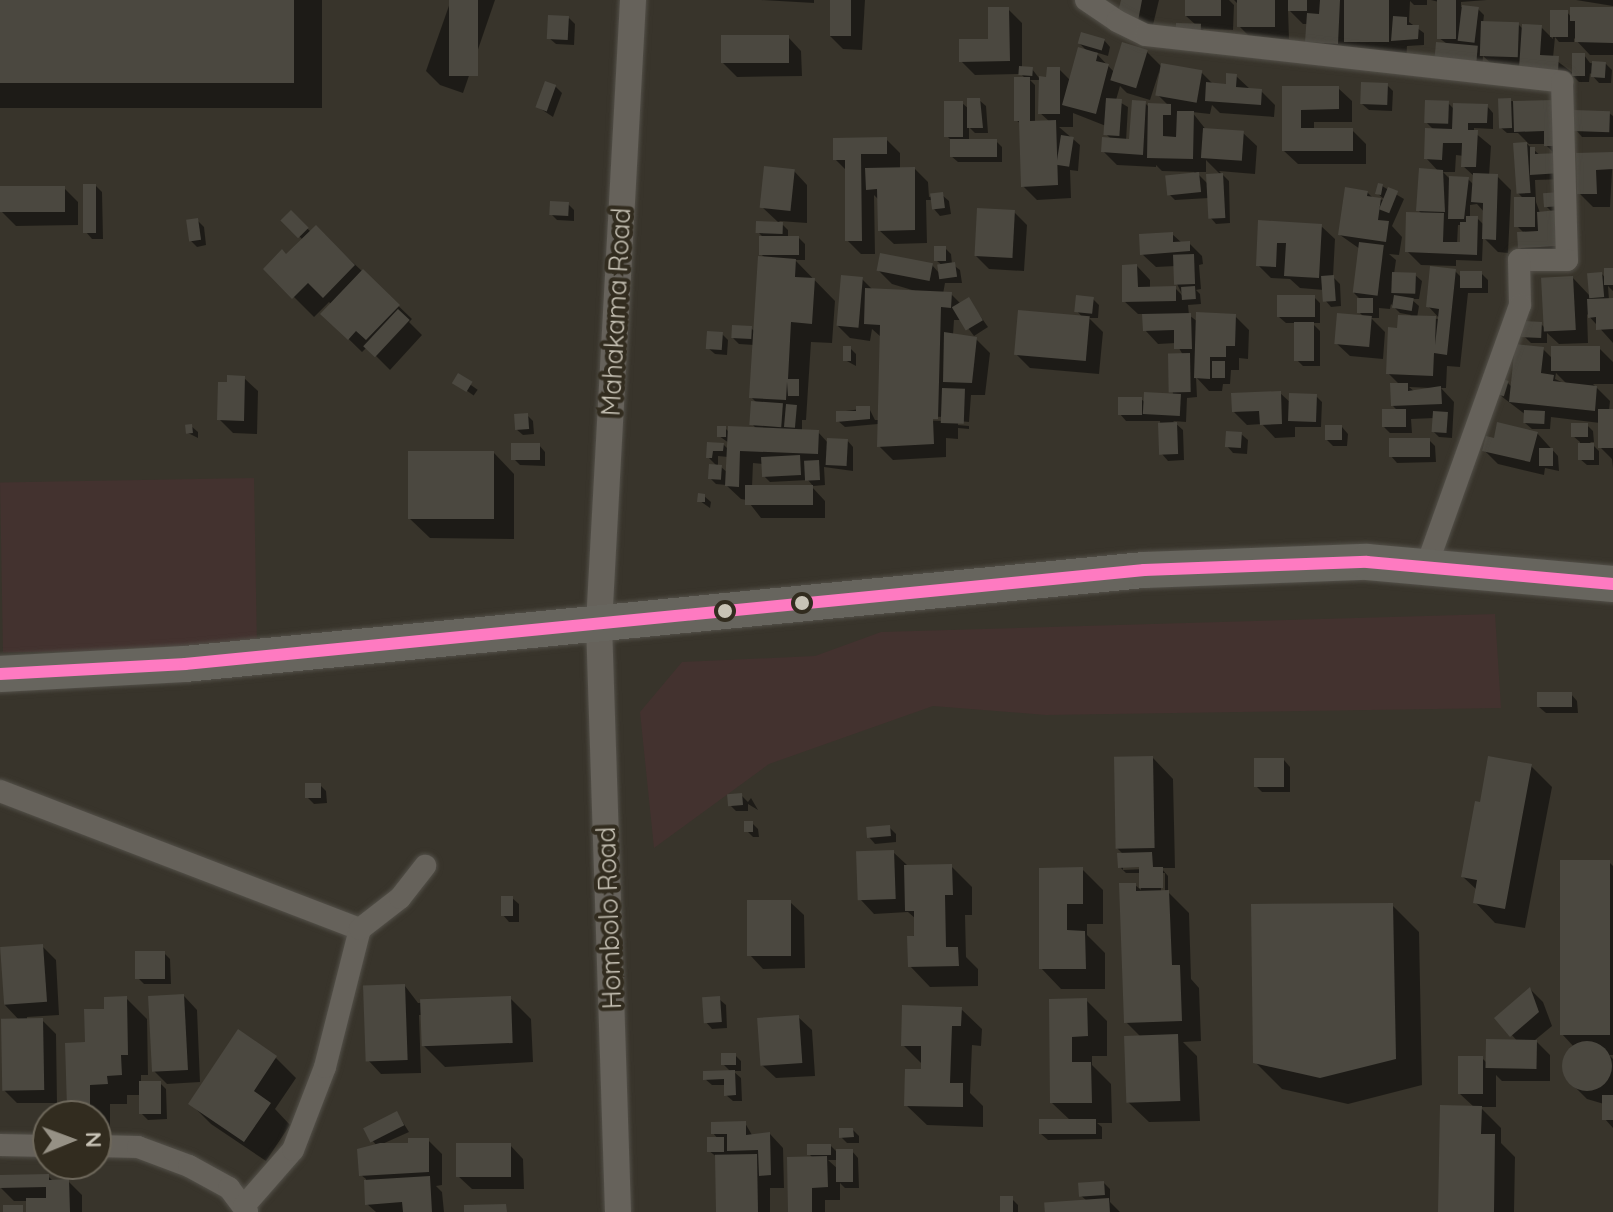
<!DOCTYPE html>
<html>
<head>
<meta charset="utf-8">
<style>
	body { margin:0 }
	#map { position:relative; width:1613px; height:1212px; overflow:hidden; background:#38342b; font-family:Quicksand,sans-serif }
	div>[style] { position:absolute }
	.green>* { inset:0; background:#43322f; transform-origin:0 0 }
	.shadow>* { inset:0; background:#0007; transform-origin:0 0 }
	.building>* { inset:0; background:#4b4840; transform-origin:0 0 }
	.round { border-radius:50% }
	.roads { filter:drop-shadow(0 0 2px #535049) drop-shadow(0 0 2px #535049) }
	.minor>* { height:22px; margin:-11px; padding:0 11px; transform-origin:11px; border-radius:11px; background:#66625b }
	.tertiary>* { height:26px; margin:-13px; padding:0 13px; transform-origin:13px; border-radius:13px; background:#66625b }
	.trunk>* { height:36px; margin:-18px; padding:0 18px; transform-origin:18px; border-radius:18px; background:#67655e }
	.bus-1>* { height:12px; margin:-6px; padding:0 6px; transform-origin:6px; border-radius:6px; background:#fe7ac1 }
	.dots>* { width:22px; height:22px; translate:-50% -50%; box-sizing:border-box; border:4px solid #322c1f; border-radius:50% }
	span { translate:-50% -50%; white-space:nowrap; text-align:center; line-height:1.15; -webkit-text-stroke:8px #322c1f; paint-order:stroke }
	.street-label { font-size:26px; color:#c8c3b6 }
	.north { position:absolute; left:32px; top:1100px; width:80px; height:80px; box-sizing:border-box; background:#322c1f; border:2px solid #6e685b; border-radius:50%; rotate:89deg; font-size:22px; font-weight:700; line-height:32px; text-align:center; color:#c8c3b6 }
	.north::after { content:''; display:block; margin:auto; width:28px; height:36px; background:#969185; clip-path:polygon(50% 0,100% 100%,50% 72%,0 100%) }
</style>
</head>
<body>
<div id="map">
	<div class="green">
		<div style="left:254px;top:478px;width:170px;height:254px;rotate:89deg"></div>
		<div style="clip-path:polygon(1495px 614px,1501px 708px,1046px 715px,933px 706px,769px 764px,654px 848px,640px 712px,682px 662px,815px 656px,881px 632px)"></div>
	</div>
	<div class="shadow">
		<div style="left:0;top:0;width:322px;height:108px"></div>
		<div style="clip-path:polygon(451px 0,495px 0,463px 93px,440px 85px,426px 71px)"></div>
		<div style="clip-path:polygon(761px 0,814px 0,814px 3px)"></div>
		<div style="clip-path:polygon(832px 0,865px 0,862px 50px,843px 49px,830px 36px)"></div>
		<div style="clip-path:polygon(1123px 0,1159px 0,1151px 33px,1133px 29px)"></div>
		<div style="clip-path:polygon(1187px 0,1229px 0,1234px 5px,1233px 30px,1203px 29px,1206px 33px,1178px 25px,1197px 26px,1186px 16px)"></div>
		<div style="clip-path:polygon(1234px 0,1427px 0,1427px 5px,1414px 5px,1410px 1px,1409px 22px,1424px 33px,1424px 45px,1407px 46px,1406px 64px,1321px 55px,1307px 42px,1308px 24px,1303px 24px,1288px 9px,1289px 39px,1253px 40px,1240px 27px,1239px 5px)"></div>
		<div style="clip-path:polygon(1431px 0,1487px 0,1461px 2px,1461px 7px,1478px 9px,1484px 15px,1483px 23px,1518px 24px,1523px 29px,1541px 27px,1553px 39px,1552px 12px,1567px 12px,1572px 18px,1613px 9px,1613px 55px,1590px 55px,1574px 38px,1574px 42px,1559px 42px,1555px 37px,1553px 58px,1573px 73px,1584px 55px,1590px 63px,1606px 64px,1612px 70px,1611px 83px,1599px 83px,1590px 73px,1589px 82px,1579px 82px,1571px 74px,1571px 84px,1496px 68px,1483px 56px,1482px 69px,1439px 38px,1439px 2px)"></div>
		<div style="clip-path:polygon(1576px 0,1613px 0,1613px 6px)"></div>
		<div style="clip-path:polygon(evenodd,1008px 9px,1022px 23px,1022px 68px,1032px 69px,1039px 78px,1048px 79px,1059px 69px,1071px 81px,1088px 52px,1080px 44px,1104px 40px,1110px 47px,1108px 56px,1095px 52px,1115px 73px,1147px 52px,1161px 66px,1201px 72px,1214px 85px,1227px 86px,1236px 76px,1251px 90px,1261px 91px,1275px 105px,1274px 117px,1220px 113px,1212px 105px,1210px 114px,1192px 112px,1207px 131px,1243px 133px,1257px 146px,1255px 174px,1219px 171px,1229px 181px,1230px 223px,1216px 224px,1210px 217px,1209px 198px,1175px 200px,1169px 194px,1195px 172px,1162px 171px,1156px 165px,1156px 167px,1117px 165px,1103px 151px,1112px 140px,1106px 134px,1106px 126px,1073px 113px,1073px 127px,1059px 127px,1080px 145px,1078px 171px,1070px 170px,1071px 198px,1037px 200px,1023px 186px,1021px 124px,1016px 120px,1026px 79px,1021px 74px,975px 75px,961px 61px,990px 41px,1008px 9px,1159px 72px,1158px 95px,1169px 106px,1150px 108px,1145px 103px,1131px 141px,1126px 141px,1128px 107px,1116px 100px,1120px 86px,1127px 93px,1150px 100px,1159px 72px,1008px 9px,1030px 80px,1041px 80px,1040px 113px,1050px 122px,1035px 123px,1035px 85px,1030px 80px,1008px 9px,1206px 160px,1221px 175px,1208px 184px,1196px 172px,1206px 172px,1206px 160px)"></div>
		<div style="clip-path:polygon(569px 18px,575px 24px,574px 45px,556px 44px,549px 38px)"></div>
		<div style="clip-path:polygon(788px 37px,801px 51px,802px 76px,737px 77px,723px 63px)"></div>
		<div style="clip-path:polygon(1387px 85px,1393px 91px,1392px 111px,1369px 110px,1362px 104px)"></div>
		<div style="clip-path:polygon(555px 86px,562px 93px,553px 117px,538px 107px)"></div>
		<div style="clip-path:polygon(1284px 88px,1338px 88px,1352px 101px,1352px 122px,1314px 122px,1314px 130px,1352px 130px,1366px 144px,1366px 164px,1298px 164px,1284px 151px)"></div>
		<div style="clip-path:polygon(979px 100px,986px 106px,988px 133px,975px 133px,969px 127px,969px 141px,996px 141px,1002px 147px,1002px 162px,958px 162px,951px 156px,952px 141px,947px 136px,962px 103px,969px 109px)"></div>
		<div style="clip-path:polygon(evenodd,1510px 101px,1553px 103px,1566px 179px,1535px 180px,1536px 202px,1540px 213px,1553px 213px,1546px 206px,1559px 194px,1573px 259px,1534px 261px,1520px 248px,1525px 234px,1517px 226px,1524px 199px,1518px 193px,1515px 145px,1529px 144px,1518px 133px,1507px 133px,1500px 127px,1510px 101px,1527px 144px,1545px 144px,1556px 155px,1541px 156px,1527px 144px)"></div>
		<div style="clip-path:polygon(evenodd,1448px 103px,1455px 110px,1487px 106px,1493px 113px,1493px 129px,1474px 128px,1474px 132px,1491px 146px,1489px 176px,1497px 176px,1511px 190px,1508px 253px,1498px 252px,1483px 237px,1482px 261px,1456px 260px,1456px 266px,1421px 265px,1407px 251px,1423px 215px,1418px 210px,1439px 172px,1426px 158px,1435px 131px,1426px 122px,1448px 103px,1456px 155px,1464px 156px,1463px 166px,1475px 177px,1474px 185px,1468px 179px,1449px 178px,1443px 172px,1455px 172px,1456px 155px,1448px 103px,1477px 204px,1485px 213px,1485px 226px,1477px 218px,1470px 218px,1470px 205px,1477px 204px,1448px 103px,1458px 225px,1462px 225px,1462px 244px,1457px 244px,1458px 225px)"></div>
		<div style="clip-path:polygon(1609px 113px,1613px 116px,1613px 137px,1582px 137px,1576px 130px)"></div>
		<div style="clip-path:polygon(886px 139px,900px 153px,900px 169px,915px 169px,928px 182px,929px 197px,942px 195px,949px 201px,951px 214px,940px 216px,934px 209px,933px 200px,926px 200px,927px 243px,894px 244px,880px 231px,879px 200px,874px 195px,875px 254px,861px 254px,847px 240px,847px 171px,835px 159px)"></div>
		<div style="clip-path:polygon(1613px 154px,1610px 207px,1593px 207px,1579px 193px,1578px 155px)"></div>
		<div style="clip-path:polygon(794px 171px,807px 185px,807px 223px,779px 221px,788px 230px,788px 238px,799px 238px,805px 244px,805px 260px,795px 260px,835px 301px,832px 343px,811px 342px,806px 420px,802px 420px,802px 431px,818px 432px,829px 444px,847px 440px,853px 447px,853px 471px,824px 467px,825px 485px,813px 486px,808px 480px,770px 482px,764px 476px,763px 464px,753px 463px,752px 487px,812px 487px,825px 501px,825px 518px,761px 518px,747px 500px,741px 499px,726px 485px,716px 484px,710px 478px,721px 467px,728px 473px,728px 457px,718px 456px,718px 467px,708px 457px,709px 444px,723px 444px,729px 450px,729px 443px,719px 436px,725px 428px,730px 433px,757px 429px,752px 424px,758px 404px,751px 397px,754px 345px,739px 344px,733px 338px,751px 328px,755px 332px,766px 259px,761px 254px,764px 238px,758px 232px,779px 223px,762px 207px)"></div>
		<div style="clip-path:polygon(96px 186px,102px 192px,103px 239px,92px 239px,86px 232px)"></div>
		<div style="clip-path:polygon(evenodd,1382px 186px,1404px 199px,1392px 226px,1402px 237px,1399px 255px,1389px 254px,1396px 260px,1394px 274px,1415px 275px,1422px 281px,1419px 299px,1411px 299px,1419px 306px,1417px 318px,1440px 319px,1428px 306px,1455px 271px,1462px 278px,1481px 273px,1488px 280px,1488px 293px,1468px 293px,1460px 367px,1447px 366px,1446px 388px,1441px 388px,1454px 402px,1452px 438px,1439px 437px,1433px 431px,1435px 418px,1411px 419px,1412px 433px,1390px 433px,1384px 427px,1398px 411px,1393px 406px,1400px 385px,1388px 373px,1399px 330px,1411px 315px,1400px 313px,1391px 304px,1390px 309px,1379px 308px,1379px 318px,1371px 318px,1385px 332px,1383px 359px,1350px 356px,1336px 343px,1365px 318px,1359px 312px,1359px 298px,1354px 293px,1360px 249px,1340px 235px,1367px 192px,1374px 199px,1385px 200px,1377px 193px,1382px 186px,1409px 387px,1431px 388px,1415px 392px,1409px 387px)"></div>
		<div style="clip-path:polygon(64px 188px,78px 202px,78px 225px,16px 226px,2px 212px)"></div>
		<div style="clip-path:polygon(568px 204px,574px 210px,574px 221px,557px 220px,551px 214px)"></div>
		<div style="clip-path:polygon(1014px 212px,1027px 225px,1024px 271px,989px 269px,975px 255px)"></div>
		<div style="clip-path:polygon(291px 213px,311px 232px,316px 228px,363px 272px,412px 319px,409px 322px,422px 335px,390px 370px,367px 347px,362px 352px,323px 314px,332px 305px,329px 302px,314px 317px,266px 269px,287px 256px,303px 240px,284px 221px)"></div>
		<div style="clip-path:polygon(197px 220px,204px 227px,206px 245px,197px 247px,190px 240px)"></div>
		<div style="clip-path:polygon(1260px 222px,1321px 226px,1335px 239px,1333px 277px,1340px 284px,1341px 306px,1331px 307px,1325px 300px,1324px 290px,1300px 288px,1290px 279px,1271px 278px,1258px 265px)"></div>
		<div style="clip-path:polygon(1172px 234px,1182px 243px,1189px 243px,1202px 256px,1203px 264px,1199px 265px,1201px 289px,1196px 290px,1200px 294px,1201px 304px,1188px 305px,1189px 315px,1198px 322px,1235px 316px,1249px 330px,1248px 359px,1239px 358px,1239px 370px,1231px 370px,1230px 384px,1223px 384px,1222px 391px,1209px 391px,1196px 377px,1197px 397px,1187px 398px,1186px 422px,1173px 421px,1183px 430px,1184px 460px,1168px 461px,1162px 454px,1160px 421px,1126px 421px,1120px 414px,1141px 399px,1146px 403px,1173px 396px,1171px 356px,1183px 355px,1176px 343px,1158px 344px,1145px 330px,1144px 314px,1138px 314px,1124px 301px,1137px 266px,1150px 280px,1150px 288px,1175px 288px,1183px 296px,1177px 284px,1176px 266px,1156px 267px,1142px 254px)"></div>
		<div style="clip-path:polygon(evenodd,945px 248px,951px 254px,952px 264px,960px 270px,962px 283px,945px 283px,943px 294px,951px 294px,961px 304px,969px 300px,988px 327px,974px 336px,962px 320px,954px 320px,953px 335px,976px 339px,990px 353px,985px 395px,971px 395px,969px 422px,958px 421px,958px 425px,969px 426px,969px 429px,958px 428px,958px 439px,946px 438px,946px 457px,893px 460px,879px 446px,878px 424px,845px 427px,838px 421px,838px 412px,869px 408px,875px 420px,880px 420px,881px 337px,872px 329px,870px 341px,850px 338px,837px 325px,862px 279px,873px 290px,922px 293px,892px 284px,879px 271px,932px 265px,940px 274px,942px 265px,937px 261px,945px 248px,898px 416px,948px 417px,948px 421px,898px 420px,898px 416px)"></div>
		<div style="clip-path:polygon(1613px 270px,1613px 291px,1608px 286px,1609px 300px,1613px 300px,1613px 343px,1587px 314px,1588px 343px,1559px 344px,1547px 333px,1547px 343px,1531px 343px,1524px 336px,1541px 324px,1545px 328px,1573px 278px,1590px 296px,1602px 274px,1607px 280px)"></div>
		<div style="clip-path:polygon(1314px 297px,1320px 303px,1320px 323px,1312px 323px,1320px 331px,1320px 366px,1303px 366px,1297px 360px,1296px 323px,1286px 323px,1279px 317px)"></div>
		<div style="clip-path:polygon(1093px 299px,1099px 305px,1098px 318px,1089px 318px,1103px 332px,1099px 374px,1030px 368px,1016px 354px,1083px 318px,1077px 311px)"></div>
		<div style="clip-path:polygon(722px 334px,728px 340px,727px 355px,715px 354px,708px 348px)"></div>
		<div style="clip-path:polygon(850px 348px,856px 354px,856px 366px,845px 360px)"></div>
		<div style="clip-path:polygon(evenodd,1599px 348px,1613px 362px,1613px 384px,1593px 384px,1610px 401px,1609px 411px,1613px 411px,1613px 468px,1612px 459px,1601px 448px,1600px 423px,1551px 417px,1550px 429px,1532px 429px,1525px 423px,1526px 415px,1497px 393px,1508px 383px,1513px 388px,1543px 349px,1553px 359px,1599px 348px,1556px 373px,1568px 385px,1555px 379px,1556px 373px)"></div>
		<div style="left:458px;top:376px;width:24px;height:7px;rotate:35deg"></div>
		<div style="clip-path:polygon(244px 378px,258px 391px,257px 434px,233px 433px,219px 419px)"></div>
		<div style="clip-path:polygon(1280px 393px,1291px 403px,1316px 396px,1322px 402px,1321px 427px,1295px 427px,1295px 437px,1275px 438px,1262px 424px,1247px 425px,1234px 412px)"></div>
		<div style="clip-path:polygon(527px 415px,533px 421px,534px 434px,523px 435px,516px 429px)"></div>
		<div style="clip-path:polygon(1587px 425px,1593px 431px,1594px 442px,1590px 442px,1599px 451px,1599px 465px,1587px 465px,1580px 459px,1580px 442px,1573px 436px)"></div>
		<div style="clip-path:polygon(191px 426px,198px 432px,198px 438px,188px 433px)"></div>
		<div style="clip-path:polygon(1342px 427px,1348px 434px,1347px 446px,1333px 446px,1327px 440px)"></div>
		<div style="clip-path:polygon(1537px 433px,1558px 456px,1559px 471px,1545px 468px,1544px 475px,1498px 464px,1484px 450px,1495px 441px)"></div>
		<div style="clip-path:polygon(1241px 434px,1248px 440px,1247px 454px,1233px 453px,1227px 446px)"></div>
		<div style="clip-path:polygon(1429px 440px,1435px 446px,1436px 462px,1397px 463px,1391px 456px)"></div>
		<div style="clip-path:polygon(539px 445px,545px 452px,545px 466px,520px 465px,514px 459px)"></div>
		<div style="clip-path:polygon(494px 453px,514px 474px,514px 539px,430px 538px,409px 518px)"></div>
		<div style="clip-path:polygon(704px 496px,711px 502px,710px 508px,700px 501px)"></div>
		<div style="clip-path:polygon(1571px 694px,1577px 701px,1578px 713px,1546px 713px,1539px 707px)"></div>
		<div style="clip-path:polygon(evenodd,1153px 758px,1173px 779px,1175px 868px,1161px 868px,1168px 876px,1168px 892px,1189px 913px,1191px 979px,1199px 988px,1201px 1041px,1183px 1042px,1197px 1056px,1200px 1121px,1149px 1122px,1128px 1102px,1141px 1037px,1126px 1022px,1135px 885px,1141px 890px,1141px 873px,1126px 873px,1120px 867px,1124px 855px,1117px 848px,1153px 758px,1144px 865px,1144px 869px,1123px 870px,1123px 866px,1144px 865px,1153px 758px,1161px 873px,1165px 873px,1165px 898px,1161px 898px,1161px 873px)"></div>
		<div style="clip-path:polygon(1284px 760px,1290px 767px,1290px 792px,1262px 792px,1256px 786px)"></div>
		<div style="clip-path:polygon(1531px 766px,1552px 787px,1525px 928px,1495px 923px,1475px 902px,1477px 890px,1463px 877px,1482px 804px)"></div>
		<div style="clip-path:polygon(320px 785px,326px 791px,327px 803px,314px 804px,308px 798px)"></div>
		<div style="clip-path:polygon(741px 795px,748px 802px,751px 798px,758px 810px,748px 804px,748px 811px,736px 811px,730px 805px)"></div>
		<div style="clip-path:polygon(752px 823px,758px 829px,759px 837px,753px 837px,747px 831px)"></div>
		<div style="clip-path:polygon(889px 827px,896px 834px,896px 842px,875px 844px,869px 837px)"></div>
		<div style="clip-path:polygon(893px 852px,907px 865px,951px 866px,972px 887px,972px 915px,965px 915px,966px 957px,978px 969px,978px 986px,930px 987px,910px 966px,916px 919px,908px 912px,874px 914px,861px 900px)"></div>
		<div style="clip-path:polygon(1609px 862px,1613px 866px,1613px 1055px,1609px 1055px,1613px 1059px,1613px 1128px,1605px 1119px,1604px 1104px,1587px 1099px,1572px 1084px,1564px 1067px,1570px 1050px,1575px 1048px,1562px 1034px)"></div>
		<div style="clip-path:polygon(1082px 869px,1103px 890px,1103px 924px,1087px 924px,1087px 935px,1105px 953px,1105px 989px,1061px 989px,1041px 968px,1041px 870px)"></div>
		<div style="clip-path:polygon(512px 898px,519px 904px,519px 922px,509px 922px,503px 915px)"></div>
		<div style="clip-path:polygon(790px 902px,804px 915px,805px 968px,763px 969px,750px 955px)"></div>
		<div style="clip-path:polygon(1392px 905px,1419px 932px,1422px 1085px,1348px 1104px,1282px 1089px,1255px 1062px)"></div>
		<div style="clip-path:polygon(42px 946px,56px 960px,59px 1015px,27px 1017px,27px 1021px,42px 1020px,56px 1034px,57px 1103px,17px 1103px,4px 1090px,20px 1021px,4px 1004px)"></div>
		<div style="clip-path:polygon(164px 953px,170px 959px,171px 984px,144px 984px,138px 978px)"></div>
		<div style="clip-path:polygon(405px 986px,418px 1003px,510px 998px,531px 1019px,533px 1062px,445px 1067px,424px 1046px,423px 1015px,419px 1015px,421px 1073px,381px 1074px,368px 1060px)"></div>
		<div style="clip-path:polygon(1530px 989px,1543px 1002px,1552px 1026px,1535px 1040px,1550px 1055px,1550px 1081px,1502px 1081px,1496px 1075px,1496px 1107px,1480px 1107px,1501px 1128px,1501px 1143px,1515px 1157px,1514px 1212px,1440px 1212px,1474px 1107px,1460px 1094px,1482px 1058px,1488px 1064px,1518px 1042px,1497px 1018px)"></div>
		<div style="clip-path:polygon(184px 996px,197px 1010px,200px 1082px,167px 1084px,153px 1070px)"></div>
		<div style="clip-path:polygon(126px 998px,147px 1019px,148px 1075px,141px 1075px,141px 1083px,160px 1083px,166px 1089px,167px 1119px,148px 1120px,141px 1113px,141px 1095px,127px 1095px,127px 1104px,110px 1104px,110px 1127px,96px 1127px,96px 1116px,79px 1116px,69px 1107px,87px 1044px,106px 1011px)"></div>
		<div style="clip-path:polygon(719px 999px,726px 1005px,727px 1028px,712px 1029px,706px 1022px)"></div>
		<div style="clip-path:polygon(1086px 1000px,1107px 1021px,1107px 1056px,1092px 1056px,1092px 1065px,1111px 1084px,1112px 1123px,1097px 1123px,1102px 1127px,1102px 1139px,1048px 1140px,1041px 1134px,1071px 1121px,1052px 1103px,1051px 1001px)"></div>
		<div style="clip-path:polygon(961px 1009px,982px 1029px,981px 1046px,972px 1045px,970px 1093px,983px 1106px,983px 1127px,927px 1125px,906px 1105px,923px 1065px,903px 1045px)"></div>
		<div style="clip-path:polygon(798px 1017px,812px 1030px,815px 1076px,776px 1078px,762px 1065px)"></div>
		<div style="clip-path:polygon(735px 1055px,741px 1061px,741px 1071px,733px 1071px,741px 1078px,742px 1101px,733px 1101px,726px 1095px,726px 1085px,712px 1085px,705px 1079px,731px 1072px,723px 1064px)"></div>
		<div style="clip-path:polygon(276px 1058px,296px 1078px,275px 1109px,290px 1125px,266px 1161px,211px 1124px,190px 1103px)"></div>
		<div style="clip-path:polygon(397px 1113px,409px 1132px,380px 1145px,410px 1145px,428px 1140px,442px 1154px,442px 1185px,436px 1186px,442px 1192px,444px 1212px,376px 1212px,367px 1204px,366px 1179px,361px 1175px,377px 1146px,372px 1140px)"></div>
		<div style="clip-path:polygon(745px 1123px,752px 1135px,770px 1134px,783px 1148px,784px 1188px,770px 1188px,770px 1212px,718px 1212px,717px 1157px,709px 1151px,718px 1139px,713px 1133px)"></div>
		<div style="clip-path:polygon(853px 1130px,859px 1136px,859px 1143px,847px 1143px,841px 1137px)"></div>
		<div style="clip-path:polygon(510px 1145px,523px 1159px,524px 1189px,472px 1189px,458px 1176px)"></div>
		<div style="clip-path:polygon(evenodd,831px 1146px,837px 1152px,852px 1151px,858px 1158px,859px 1188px,845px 1188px,840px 1183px,840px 1200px,825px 1200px,825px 1212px,790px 1212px,813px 1158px,809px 1154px,831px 1146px,828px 1160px,838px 1160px,839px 1170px,828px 1160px)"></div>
		<div style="clip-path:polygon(48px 1176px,54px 1182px,68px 1181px,82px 1195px,82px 1212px,28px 1212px,28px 1201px,14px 1201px,1px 1188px)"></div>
		<div style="clip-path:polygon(1104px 1183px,1110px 1189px,1110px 1202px,1120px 1212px,1046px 1212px,1086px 1200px,1080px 1195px)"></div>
		<div style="clip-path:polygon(1012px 1199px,1018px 1205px,1018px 1212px,1004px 1212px)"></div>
	</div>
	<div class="building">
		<div style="left:0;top:0;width:294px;height:83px"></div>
		<div style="left:449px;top:0;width:29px;height:76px"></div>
		<div style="left:830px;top:0;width:21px;height:36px"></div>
		<div style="clip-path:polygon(1121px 0,1142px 0,1138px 21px,1117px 16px)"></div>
		<div style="left:1185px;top:0;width:36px;height:16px"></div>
		<div style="left:1237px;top:0;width:38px;height:27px"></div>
		<div style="left:1288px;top:0;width:19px;height:11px"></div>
		<div style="clip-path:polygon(1320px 0,1340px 0,1338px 44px,1305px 42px,1307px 13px,1319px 14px)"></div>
		<div style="left:1344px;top:0;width:45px;height:42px"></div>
		<div style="left:1437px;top:0;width:19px;height:39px"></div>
		<div style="left:1462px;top:5px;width:17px;height:36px;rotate:7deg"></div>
		<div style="clip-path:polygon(988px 7px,1009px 7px,1010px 61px,959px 62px,959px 39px,988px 39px)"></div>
		<div style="clip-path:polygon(1570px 7px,1613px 7px,1613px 43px,1575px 42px,1575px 21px,1570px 21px)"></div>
		<div style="left:1550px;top:10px;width:18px;height:27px"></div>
		<div style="left:548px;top:15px;width:21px;height:24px;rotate:3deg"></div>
		<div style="clip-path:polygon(1393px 16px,1407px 17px,1407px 25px,1419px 25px,1418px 39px,1391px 41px)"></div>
		<div style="left:1481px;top:21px;width:38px;height:35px;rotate:2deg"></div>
		<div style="left:1176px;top:23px;width:25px;height:13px;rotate:2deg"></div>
		<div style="clip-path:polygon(1522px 24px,1542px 25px,1540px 55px,1559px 56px,1558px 71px,1519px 68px)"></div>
		<div style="left:1081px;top:32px;width:25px;height:12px;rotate:16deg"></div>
		<div style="left:789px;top:35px;width:28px;height:68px;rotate:90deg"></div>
		<div style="left:1122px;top:42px;width:27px;height:40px;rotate:17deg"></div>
		<div style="left:1436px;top:42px;width:42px;height:18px;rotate:5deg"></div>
		<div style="clip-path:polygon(1078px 47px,1098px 53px,1096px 61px,1109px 64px,1096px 114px,1062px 105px)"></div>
		<div style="left:1572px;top:53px;width:13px;height:23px"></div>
		<div style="left:1592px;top:61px;width:14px;height:16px;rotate:4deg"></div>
		<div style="left:1161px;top:63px;width:42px;height:33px;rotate:10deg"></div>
		<div style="left:1019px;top:66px;width:14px;height:9px;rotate:4deg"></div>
		<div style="clip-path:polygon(1047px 67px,1060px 67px,1060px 114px,1038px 114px,1039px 76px,1046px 77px)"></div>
		<div style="clip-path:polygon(1226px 73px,1237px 74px,1236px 87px,1262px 89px,1261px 105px,1205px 101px,1206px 82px,1226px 84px)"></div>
		<div style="clip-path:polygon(1014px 77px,1030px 77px,1030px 121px,1056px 120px,1058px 185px,1021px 187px,1019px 121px,1014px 121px)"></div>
		<div style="left:545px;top:81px;width:12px;height:28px;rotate:20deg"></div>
		<div style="left:1361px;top:82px;width:27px;height:22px;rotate:2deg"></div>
		<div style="clip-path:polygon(1282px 86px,1339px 86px,1339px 109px,1301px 110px,1301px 128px,1353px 128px,1353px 151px,1282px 151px)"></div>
		<div style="clip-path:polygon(967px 98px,980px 98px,983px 128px,967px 128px)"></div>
		<div style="left:1106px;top:98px;width:16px;height:37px;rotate:4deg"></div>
		<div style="left:1511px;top:98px;width:30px;height:13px;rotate:88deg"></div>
		<div style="clip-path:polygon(1132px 100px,1146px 101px,1143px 155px,1101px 152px,1102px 137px,1129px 139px)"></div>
		<div style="left:1425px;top:100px;width:24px;height:23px;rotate:2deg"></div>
		<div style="clip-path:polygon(1554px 100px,1554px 146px,1544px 146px,1544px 131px,1514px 132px,1513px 101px)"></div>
		<div style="left:944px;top:101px;width:19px;height:36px"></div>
		<div style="clip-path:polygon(1148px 103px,1171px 104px,1171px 115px,1163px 115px,1163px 136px,1176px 137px,1177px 111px,1194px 111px,1193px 159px,1147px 158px)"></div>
		<div style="clip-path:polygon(1453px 103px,1488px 104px,1487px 123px,1468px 123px,1468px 130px,1478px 130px,1476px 167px,1461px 167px,1462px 143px,1443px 143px,1442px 160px,1424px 159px,1425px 128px,1452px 129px)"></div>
		<div style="left:1574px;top:110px;width:36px;height:21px;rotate:2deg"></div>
		<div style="left:1203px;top:128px;width:41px;height:30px;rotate:4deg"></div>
		<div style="left:1061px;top:135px;width:13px;height:30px;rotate:9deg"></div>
		<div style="clip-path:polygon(887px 137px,887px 154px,861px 154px,862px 241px,845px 241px,845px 160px,833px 160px,833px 138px)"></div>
		<div style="left:950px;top:139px;width:47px;height:18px"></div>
		<div style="left:1527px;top:142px;width:51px;height:14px;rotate:86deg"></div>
		<div style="clip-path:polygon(1530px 147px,1535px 147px,1535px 154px,1560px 153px,1561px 173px,1530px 175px)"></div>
		<div style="clip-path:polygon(1613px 152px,1613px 169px,1596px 170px,1597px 194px,1577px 194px,1576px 153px)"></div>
		<div style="left:764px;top:166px;width:31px;height:42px;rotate:6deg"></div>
		<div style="clip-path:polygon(915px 167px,915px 230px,878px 231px,877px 189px,866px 190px,865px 168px)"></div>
		<div style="clip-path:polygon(1419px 168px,1443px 170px,1445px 212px,1416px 211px)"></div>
		<div style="left:1199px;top:172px;width:20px;height:34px;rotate:84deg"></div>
		<div style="left:1223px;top:173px;width:45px;height:17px;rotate:87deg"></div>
		<div style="clip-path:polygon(1473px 173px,1498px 174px,1496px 240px,1482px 239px,1483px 203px,1471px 202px)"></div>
		<div style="clip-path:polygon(1449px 176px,1469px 177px,1464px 219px,1448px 219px)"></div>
		<div style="clip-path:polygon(1378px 183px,1383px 184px,1381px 195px,1375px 194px)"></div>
		<div style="left:83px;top:184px;width:13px;height:49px"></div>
		<div style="left:65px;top:186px;width:26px;height:65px;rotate:90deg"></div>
		<div style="clip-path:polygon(1345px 187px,1368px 191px,1367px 196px,1381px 198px,1378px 220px,1389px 221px,1386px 242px,1338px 235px)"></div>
		<div style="left:1388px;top:187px;width:11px;height:24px;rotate:22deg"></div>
		<div style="left:943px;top:192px;width:16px;height:13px;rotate:83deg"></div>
		<div style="left:1560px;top:192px;width:14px;height:17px;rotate:86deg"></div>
		<div style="left:1514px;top:197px;width:21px;height:30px"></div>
		<div style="left:550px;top:201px;width:19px;height:14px;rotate:3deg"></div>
		<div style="left:977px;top:208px;width:38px;height:48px;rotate:3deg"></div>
		<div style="left:291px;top:210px;width:25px;height:15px;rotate:45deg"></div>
		<div style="clip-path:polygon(1558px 210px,1561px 246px,1518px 248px,1517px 232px,1538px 231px,1537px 212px)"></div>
		<div style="clip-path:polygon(1406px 212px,1444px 213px,1443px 242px,1460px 242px,1460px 222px,1466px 222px,1466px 216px,1478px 216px,1477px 255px,1405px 252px)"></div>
		<div style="left:198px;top:218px;width:22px;height:12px;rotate:82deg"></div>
		<div style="clip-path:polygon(1258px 220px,1322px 224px,1319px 278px,1284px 276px,1286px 243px,1277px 243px,1276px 267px,1256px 266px)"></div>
		<div style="left:756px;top:221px;width:27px;height:12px;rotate:2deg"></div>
		<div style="clip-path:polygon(316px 225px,355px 265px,323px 298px,308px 283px,292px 299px,263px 269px,282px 249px,286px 254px)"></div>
		<div style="clip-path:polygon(1173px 232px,1173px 242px,1190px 241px,1190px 251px,1140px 255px,1139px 234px)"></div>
		<div style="left:759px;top:236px;width:40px;height:19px"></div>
		<div style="left:1359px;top:242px;width:25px;height:51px;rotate:7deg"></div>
		<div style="left:934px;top:246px;width:12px;height:15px"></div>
		<div style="left:880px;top:253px;width:54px;height:18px;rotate:11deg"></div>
		<div style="left:1194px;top:254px;width:30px;height:21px;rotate:88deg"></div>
		<div style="clip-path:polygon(758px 256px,796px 259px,795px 277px,815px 278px,812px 324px,791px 322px,788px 379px,799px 379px,799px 396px,788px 396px,787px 382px,786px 400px,749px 398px)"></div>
		<div style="left:955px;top:262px;width:15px;height:18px;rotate:82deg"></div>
		<div style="clip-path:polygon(1137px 264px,1138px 287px,1176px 286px,1176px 301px,1122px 302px,1122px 265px)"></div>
		<div style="clip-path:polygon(1430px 266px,1456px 269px,1447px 355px,1434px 353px,1433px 376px,1386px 374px,1388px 327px,1397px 328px,1398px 315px,1436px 316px,1435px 345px,1439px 309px,1426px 307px)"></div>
		<div style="left:1604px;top:268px;width:9px;height:17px"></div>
		<div style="clip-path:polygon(363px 269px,400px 305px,366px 340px,356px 331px,348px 340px,320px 314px)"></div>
		<div style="left:1460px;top:271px;width:22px;height:17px"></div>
		<div style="left:1392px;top:272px;width:24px;height:21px;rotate:2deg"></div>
		<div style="left:1602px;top:272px;width:25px;height:15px;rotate:85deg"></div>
		<div style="left:841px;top:275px;width:22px;height:51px;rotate:5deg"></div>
		<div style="left:1334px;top:275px;width:26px;height:13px;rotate:86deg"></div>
		<div style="left:1573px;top:276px;width:54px;height:32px;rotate:87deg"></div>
		<div style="left:1195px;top:286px;width:13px;height:14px;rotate:86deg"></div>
		<div style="clip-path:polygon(865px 288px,952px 292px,951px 308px,941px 307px,938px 419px,933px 419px,934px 444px,877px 447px,880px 325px,864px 324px)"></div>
		<div style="left:1076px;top:295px;width:18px;height:17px;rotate:6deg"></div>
		<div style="left:1277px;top:295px;width:38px;height:22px"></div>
		<div style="left:1394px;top:295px;width:20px;height:13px;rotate:9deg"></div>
		<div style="left:969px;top:297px;width:27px;height:20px;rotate:59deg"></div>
		<div style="left:1357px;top:298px;width:16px;height:15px"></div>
		<div style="clip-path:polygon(1613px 298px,1613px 329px,1596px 330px,1596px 317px,1588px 318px,1587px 299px)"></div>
		<div style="left:398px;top:309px;width:16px;height:51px;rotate:43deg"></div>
		<div style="left:1018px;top:310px;width:72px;height:45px;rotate:5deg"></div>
		<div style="clip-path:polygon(1196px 312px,1236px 314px,1235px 346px,1226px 346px,1226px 357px,1210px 357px,1210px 379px,1194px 378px)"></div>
		<div style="clip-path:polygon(1191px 313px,1192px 349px,1174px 349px,1174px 330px,1143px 331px,1142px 314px)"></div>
		<div style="left:1337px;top:313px;width:35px;height:31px;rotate:5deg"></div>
		<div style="left:1522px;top:321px;width:20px;height:16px;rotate:3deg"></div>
		<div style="left:1314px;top:322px;width:39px;height:20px;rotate:90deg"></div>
		<div style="left:732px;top:325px;width:20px;height:13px;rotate:3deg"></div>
		<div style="left:707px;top:331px;width:16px;height:18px;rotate:4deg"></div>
		<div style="clip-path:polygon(944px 332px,977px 337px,972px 383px,943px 382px)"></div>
		<div style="clip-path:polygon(1515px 344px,1544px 347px,1541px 373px,1554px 375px,1553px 381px,1597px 386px,1595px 411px,1509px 402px)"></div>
		<div style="left:843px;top:346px;width:8px;height:15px"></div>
		<div style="left:1551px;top:346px;width:49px;height:25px"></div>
		<div style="left:1190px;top:353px;width:39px;height:22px;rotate:89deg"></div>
		<div style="left:1212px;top:361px;width:13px;height:17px"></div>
		<div style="left:458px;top:373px;width:17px;height:12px;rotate:31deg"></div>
		<div style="clip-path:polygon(227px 375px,245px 376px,244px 421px,217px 420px,218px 382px,227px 382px)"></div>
		<div style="left:1499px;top:378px;width:10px;height:16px;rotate:17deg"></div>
		<div style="clip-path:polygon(1390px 383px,1408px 383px,1408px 391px,1441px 386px,1442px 404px,1391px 406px)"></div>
		<div style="left:942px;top:388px;width:23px;height:35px;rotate:2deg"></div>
		<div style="clip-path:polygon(1281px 391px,1282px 424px,1260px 425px,1259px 411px,1232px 412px,1231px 393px)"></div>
		<div style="left:1144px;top:392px;width:37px;height:22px;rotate:3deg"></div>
		<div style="left:1289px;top:393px;width:28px;height:28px;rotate:2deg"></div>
		<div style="left:1118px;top:397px;width:24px;height:18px"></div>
		<div style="left:751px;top:401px;width:32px;height:24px;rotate:4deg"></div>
		<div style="left:786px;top:404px;width:11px;height:23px;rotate:5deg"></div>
		<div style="clip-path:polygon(856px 406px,870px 406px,870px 419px,836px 422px,836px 411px,856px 411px)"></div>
		<div style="left:1382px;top:409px;width:24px;height:18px"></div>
		<div style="left:1598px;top:409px;width:15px;height:39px"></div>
		<div style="left:1524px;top:410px;width:21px;height:13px;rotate:3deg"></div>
		<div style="left:1433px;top:411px;width:15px;height:21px;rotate:4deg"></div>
		<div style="left:528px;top:413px;width:16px;height:14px;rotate:86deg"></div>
		<div style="left:1177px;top:422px;width:32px;height:19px;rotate:88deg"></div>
		<div style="clip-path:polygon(1497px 422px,1538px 432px,1530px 462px,1482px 451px,1486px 436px,1494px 438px)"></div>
		<div style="left:1571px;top:423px;width:17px;height:14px"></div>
		<div style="left:192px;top:424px;width:9px;height:7px;rotate:84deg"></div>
		<div style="left:1325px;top:425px;width:17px;height:15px"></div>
		<div style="left:717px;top:426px;width:9px;height:11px"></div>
		<div style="clip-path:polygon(728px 426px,819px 430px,818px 454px,740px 451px,739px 487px,725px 486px)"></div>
		<div style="left:1226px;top:431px;width:16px;height:16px;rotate:4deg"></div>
		<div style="left:827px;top:438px;width:21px;height:27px;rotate:3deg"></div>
		<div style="left:1430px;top:438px;width:19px;height:41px;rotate:90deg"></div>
		<div style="clip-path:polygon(707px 442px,724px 443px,723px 451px,713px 451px,712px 458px,706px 458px)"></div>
		<div style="left:511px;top:443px;width:29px;height:17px"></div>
		<div style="left:1578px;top:443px;width:16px;height:17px"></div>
		<div style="left:1539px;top:448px;width:14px;height:18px"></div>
		<div style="left:408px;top:451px;width:86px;height:68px"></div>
		<div style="left:800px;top:455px;width:20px;height:39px;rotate:87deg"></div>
		<div style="left:819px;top:460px;width:20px;height:15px;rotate:87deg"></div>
		<div style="left:709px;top:464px;width:13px;height:15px;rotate:4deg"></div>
		<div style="left:745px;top:485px;width:68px;height:20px"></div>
		<div style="clip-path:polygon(698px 493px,705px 494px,705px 502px,697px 502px)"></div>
		<div style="left:1537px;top:692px;width:35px;height:15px"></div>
		<div style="left:1153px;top:756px;width:92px;height:39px;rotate:89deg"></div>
		<div style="clip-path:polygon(1488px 756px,1532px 764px,1505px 909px,1473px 903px,1477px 880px,1461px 877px,1475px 801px,1480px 802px)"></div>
		<div style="left:1254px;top:758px;width:30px;height:29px"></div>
		<div style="left:321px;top:783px;width:15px;height:16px;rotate:90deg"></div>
		<div style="left:742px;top:793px;width:12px;height:15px;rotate:85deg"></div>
		<div style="left:744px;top:821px;width:9px;height:11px"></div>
		<div style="left:890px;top:825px;width:11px;height:24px;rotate:85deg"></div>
		<div style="left:894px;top:850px;width:49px;height:38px;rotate:88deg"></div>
		<div style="clip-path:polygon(1152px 852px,1153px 867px,1163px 867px,1163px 888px,1139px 888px,1139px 867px,1118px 868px,1117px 853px)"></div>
		<div style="left:1560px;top:860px;width:50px;height:175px"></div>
		<div style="clip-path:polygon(952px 864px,953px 895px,945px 895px,946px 947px,958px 947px,959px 966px,908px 967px,907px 936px,914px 936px,914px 911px,905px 911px,904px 865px)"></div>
		<div style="clip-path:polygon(1083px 867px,1083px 904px,1067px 904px,1067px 930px,1085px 931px,1086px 969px,1039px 969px,1039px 868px)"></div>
		<div style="clip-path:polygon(1119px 883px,1136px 883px,1136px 891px,1169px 890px,1172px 965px,1180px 965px,1182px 1021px,1124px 1023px)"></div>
		<div style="left:501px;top:896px;width:12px;height:20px"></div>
		<div style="left:747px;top:900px;width:44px;height:56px"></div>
		<div style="clip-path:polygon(1393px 903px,1396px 1059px,1320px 1078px,1253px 1063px,1251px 904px)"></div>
		<div style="left:43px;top:944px;width:58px;height:43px;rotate:86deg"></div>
		<div style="left:135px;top:951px;width:30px;height:28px"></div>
		<div style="left:405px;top:984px;width:76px;height:42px;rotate:88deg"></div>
		<div style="clip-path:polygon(1530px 987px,1539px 1012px,1510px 1037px,1494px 1018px)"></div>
		<div style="left:184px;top:994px;width:76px;height:36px;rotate:87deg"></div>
		<div style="clip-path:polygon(127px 996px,128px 1055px,121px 1055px,122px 1075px,107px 1076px,108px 1084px,90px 1085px,90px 1107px,67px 1108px,65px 1043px,85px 1042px,84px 1009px,104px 1009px,104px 997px)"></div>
		<div style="left:511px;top:996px;width:47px;height:91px;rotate:88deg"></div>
		<div style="left:720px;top:996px;width:26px;height:18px;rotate:86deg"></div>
		<div style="clip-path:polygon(1087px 998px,1088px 1036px,1072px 1037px,1072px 1062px,1091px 1062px,1092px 1103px,1050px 1103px,1049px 999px)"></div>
		<div style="clip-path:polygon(902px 1005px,962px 1007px,961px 1026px,952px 1026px,950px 1083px,963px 1083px,963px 1107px,904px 1106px,905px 1069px,921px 1069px,921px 1046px,901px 1046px)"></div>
		<div style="left:799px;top:1015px;width:48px;height:42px;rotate:86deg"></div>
		<div style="left:43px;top:1018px;width:72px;height:42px;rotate:89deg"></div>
		<div style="clip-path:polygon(238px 1029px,277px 1056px,254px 1091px,271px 1103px,244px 1142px,188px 1104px)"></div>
		<div style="left:1178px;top:1034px;width:67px;height:54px;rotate:88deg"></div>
		<div style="left:1486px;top:1039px;width:51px;height:29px;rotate:1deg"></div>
		<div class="round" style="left:1562px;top:1041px;width:50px;height:50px"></div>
		<div style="left:721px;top:1053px;width:15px;height:12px"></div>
		<div style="left:1458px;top:1056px;width:25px;height:38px"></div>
		<div style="clip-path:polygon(735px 1070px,736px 1095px,724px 1096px,724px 1079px,703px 1080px,703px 1071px)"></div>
		<div style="left:139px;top:1081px;width:22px;height:33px"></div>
		<div style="left:1613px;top:1095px;width:25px;height:11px;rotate:90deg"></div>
		<div style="clip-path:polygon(1440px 1105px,1482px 1106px,1481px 1134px,1495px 1134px,1494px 1212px,1438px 1212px)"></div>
		<div style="left:397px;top:1111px;width:16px;height:38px;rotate:63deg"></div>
		<div style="left:1096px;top:1119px;width:15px;height:57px;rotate:90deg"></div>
		<div style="clip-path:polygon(746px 1121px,746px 1135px,770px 1132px,771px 1175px,759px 1176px,758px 1150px,727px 1151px,727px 1134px,711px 1134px,711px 1122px)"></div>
		<div style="clip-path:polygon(839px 1128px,853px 1128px,854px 1137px,839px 1138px)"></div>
		<div style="left:707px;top:1137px;width:17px;height:15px"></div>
		<div style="clip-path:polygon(408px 1138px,429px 1138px,429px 1172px,359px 1176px,357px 1149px,380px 1143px,408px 1143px)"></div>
		<div style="left:456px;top:1143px;width:55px;height:34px"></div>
		<div style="left:807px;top:1144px;width:24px;height:11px"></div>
		<div style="left:853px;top:1149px;width:33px;height:17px;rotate:90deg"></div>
		<div style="left:757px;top:1154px;width:58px;height:42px;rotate:89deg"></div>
		<div style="clip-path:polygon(827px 1156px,828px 1187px,812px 1188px,812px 1212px,788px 1212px,787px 1157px)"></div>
		<div style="clip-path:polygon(49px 1174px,49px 1180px,69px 1179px,70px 1212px,26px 1212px,26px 1198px,46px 1198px,46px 1187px,0 1188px,0 1175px)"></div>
		<div style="clip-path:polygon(430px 1176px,432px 1212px,403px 1212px,402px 1202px,365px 1205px,364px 1180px)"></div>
		<div style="left:1104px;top:1181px;width:14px;height:26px;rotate:86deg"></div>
		<div style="left:1013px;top:1196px;width:16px;height:13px;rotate:90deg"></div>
		<div style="left:1109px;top:1198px;width:14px;height:65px;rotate:86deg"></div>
		<div style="clip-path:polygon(506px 1204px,507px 1212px,464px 1212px,464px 1205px)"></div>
		<div style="left:3px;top:1205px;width:20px;height:7px"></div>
	</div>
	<div class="roads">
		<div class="minor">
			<div style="left:1086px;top:0;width:37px;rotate:34deg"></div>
			<div style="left:1117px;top:21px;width:32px;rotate:26deg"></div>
			<div style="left:1146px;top:35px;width:419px;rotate:6.4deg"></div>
			<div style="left:1562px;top:82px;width:178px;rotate:88.4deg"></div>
			<div style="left:1567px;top:260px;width:48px;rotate:180deg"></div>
			<div style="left:1519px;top:260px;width:45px;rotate:88.7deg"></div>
			<div style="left:1520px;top:305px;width:278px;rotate:109.7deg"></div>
			<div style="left:0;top:791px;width:386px;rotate:21deg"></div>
			<div style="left:0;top:1145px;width:48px;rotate:1.2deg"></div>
			<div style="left:96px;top:1146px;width:42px;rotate:1.4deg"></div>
			<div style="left:138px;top:1147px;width:54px;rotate:20.4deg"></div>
			<div style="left:189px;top:1166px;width:46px;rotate:28.8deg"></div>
			<div style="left:229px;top:1188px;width:30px;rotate:53deg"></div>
			<div style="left:244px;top:1206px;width:74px;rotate:-48.8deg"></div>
			<div style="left:293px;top:1150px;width:89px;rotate:-68.9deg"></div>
			<div style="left:325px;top:1067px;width:142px;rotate:-75.8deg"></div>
			<div style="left:360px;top:929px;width:51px;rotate:-37.8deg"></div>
			<div style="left:400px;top:898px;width:41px;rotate:-52deg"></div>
		</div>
		<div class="tertiary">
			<div style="left:618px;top:1212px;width:588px;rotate:-91.85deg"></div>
			<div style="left:599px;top:624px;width:625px;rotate:-86.88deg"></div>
		</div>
		<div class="trunk">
			<div style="left:0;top:674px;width:185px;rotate:-3.1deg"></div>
			<div style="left:185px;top:664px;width:964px;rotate:-5.6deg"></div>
			<div style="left:1144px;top:570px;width:223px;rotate:-2.1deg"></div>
			<div style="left:1367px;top:562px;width:247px;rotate:5.1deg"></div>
		</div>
	</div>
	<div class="bus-1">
		<div style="left:0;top:674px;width:185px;rotate:-3.1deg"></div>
		<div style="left:185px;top:664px;width:964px;rotate:-5.6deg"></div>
		<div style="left:1144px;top:570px;width:223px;rotate:-2.1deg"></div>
		<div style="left:1367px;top:562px;width:247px;rotate:5.1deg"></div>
	</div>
	<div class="dots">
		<div style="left:802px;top:603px;background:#c8c3b6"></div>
		<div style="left:725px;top:611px;background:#c8c3b6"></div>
	</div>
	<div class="street-label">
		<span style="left:616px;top:312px;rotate:-87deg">Mahakama Road</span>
		<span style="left:609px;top:918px;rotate:-92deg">Hombolo Road</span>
	</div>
	<div class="north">N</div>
</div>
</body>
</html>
